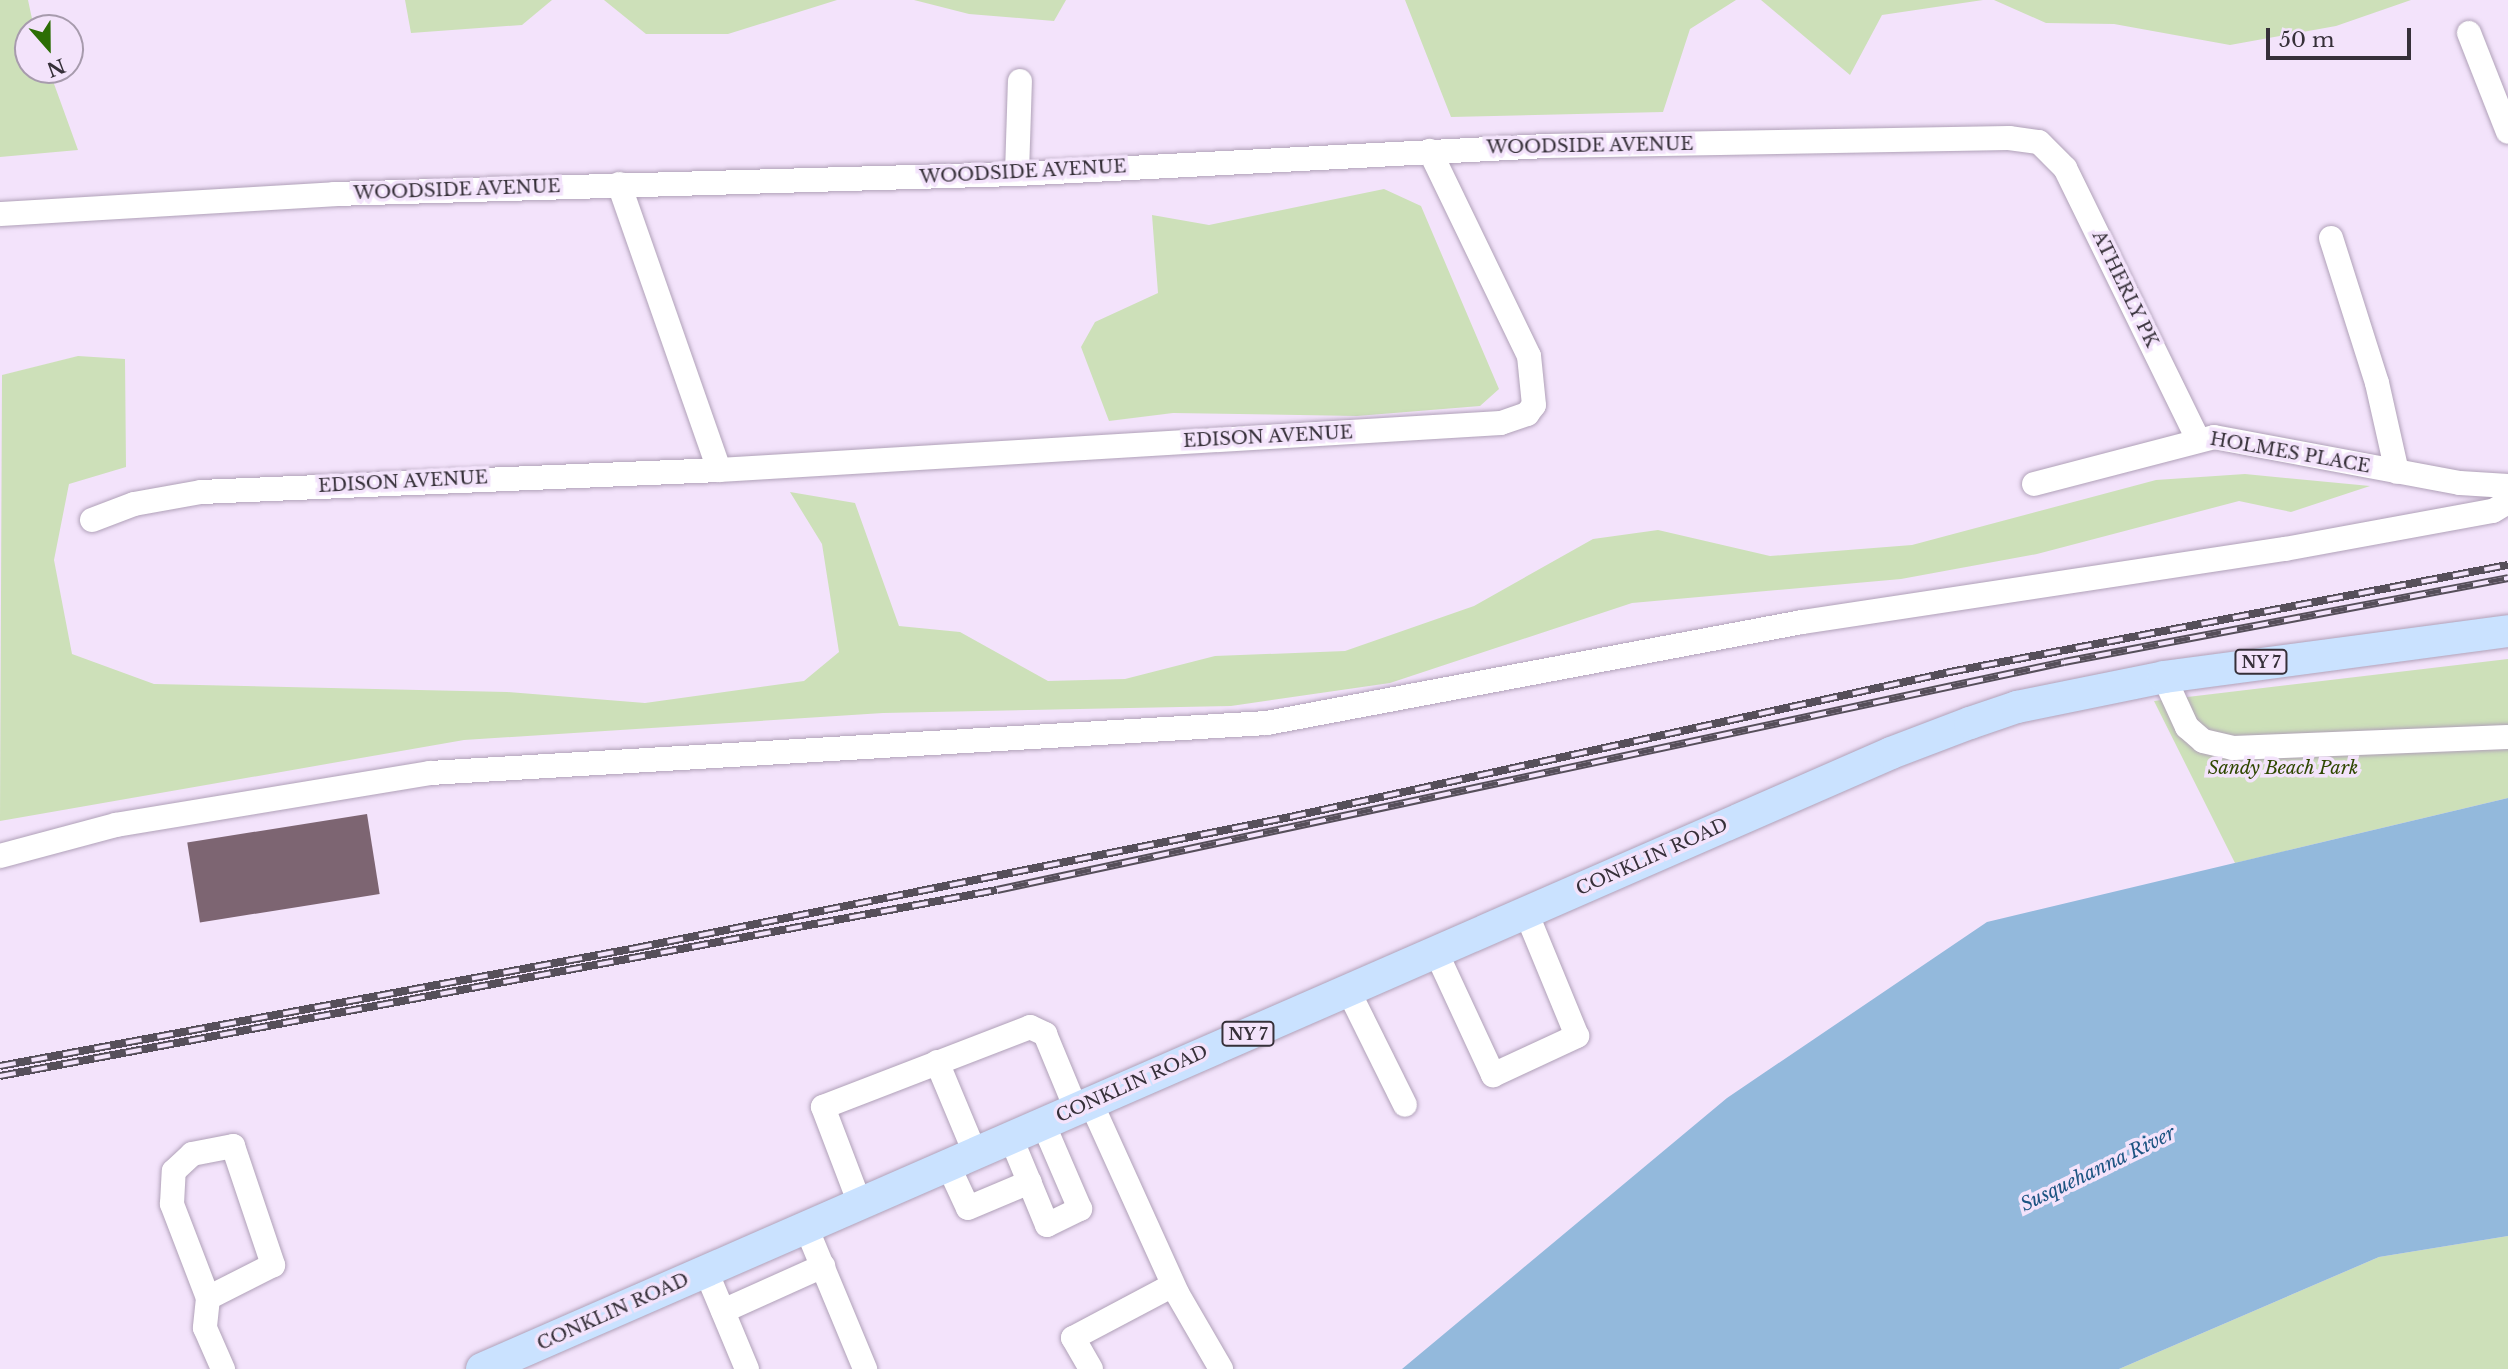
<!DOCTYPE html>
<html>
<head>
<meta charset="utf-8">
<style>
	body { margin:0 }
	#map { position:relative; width:2508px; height:1369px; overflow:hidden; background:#f3e3fb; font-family:"Libre Baskerville",serif }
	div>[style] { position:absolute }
	.green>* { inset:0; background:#cde0b9 }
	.water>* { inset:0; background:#93b9dc }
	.building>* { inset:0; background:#7d6572; transform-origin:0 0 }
	.roads { filter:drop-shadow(0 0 2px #b0a1b8) drop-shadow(0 0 2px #b0a1b8) }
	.minor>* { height:24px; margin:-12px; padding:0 12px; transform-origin:12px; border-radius:12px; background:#fff }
	.major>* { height:32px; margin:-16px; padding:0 16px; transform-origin:16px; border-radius:16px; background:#cae2ff }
	.rail>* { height:8px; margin-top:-4px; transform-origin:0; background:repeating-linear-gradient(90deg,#f3e3fb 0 16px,#564f5a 0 32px); box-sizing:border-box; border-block:2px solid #564f5a }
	span { translate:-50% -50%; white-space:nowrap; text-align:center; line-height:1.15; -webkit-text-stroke:7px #f3e3fb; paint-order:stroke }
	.shield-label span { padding:2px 5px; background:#f3e3fb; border:2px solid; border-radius:5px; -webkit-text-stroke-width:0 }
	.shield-label { font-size:16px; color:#363039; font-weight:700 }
	.street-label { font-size:18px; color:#363039 }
	.park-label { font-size:18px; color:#2f4701; font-style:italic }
	.water-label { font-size:19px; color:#1c5482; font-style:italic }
	.north { position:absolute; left:14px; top:14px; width:70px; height:70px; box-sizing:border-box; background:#f3e3fb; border:2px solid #a79bad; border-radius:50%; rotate:159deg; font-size:19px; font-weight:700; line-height:28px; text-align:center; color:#363039 }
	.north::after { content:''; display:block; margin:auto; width:24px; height:32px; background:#2c6e05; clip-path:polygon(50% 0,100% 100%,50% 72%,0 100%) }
	.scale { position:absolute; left:2266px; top:28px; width:145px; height:32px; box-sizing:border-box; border:4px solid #363039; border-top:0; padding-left:9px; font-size:21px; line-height:24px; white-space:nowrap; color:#363039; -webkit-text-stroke:5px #f3e3fb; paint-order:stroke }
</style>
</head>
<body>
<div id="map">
	<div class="green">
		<div style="clip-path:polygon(0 0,28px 0,34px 28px,28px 28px,28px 70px,49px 70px,78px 150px,0 157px)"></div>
		<div style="clip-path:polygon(405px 0,552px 0,522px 25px,411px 33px)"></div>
		<div style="clip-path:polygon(604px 0,837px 0,728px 34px,646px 34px)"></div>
		<div style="clip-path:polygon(914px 0,1066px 0,1054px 21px,969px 14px)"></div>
		<div style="clip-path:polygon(1405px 0,1736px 0,1690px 29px,1663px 112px,1451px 117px)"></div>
		<div style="clip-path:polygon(1761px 0,1983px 0,1882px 15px,1850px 75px)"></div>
		<div style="clip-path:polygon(1994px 0,2411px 0,2336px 26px,2230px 45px,2114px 24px,2046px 23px)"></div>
		<div style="clip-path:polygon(1384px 189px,1421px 206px,1499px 389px,1480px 406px,1357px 416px,1173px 413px,1109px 421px,1081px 347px,1095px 322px,1158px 293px,1152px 215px,1209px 225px)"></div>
		<div style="clip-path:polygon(78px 356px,125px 359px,126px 467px,69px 484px,54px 560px,72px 654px,154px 684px,507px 692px,645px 703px,804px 681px,839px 652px,822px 544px,790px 492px,855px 503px,899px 626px,960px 632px,1048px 681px,1125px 679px,1215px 656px,1345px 651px,1474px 606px,1593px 539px,1658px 530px,1770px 556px,1912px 545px,2156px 480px,2245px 474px,2370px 486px,2291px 512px,2239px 501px,2037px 554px,1901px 579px,1632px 603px,1390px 683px,1231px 706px,883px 713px,464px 740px,0 821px,2px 375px)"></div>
		<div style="clip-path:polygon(2508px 659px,2508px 798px,2235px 863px,2154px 701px)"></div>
		<div style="clip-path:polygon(2508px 1236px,2508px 1369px,2119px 1369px,2379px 1257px)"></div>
	</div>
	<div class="water">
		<div style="clip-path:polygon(2508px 798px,2508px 1236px,2379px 1257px,2119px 1369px,1402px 1369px,1727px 1098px,1987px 922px)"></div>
	</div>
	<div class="building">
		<div style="left:367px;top:814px;width:81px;height:182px;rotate:81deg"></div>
	</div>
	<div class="roads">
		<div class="minor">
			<div style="left:2469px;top:33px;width:106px;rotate:68.5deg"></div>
			<div style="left:1017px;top:174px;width:93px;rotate:-88.2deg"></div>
			<div style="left:619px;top:184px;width:303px;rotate:70.7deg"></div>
			<div style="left:0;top:214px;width:335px;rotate:-3.4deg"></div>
			<div style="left:334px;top:194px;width:683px;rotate:-1.68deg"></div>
			<div style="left:1017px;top:174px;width:530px;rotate:-3.03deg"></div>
			<div style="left:1546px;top:146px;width:463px;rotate:-1deg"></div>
			<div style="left:2009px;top:138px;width:30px;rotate:8deg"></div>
			<div style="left:2039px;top:142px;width:37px;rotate:45deg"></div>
			<div style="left:2065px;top:168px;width:301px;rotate:63.9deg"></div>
			<div style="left:2331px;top:238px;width:152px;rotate:72.4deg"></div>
			<div style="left:2377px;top:383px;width:91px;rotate:77.3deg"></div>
			<div style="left:2034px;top:484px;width:186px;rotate:-14.6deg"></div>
			<div style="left:2214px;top:437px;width:250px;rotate:10.6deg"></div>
			<div style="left:2460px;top:483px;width:48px;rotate:3.6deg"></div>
			<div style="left:92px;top:520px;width:45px;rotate:-20.9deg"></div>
			<div style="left:134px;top:504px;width:68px;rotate:-10.2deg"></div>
			<div style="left:201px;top:492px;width:518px;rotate:-2.43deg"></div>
			<div style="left:719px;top:470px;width:783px;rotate:-3.44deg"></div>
			<div style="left:1501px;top:423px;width:28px;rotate:-19deg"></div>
			<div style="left:1527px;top:414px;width:11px;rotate:-52deg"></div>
			<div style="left:1534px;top:405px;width:49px;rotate:-95.8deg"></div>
			<div style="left:1529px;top:356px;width:228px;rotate:-115.8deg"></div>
			<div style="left:2164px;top:677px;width:55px;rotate:65.3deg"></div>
			<div style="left:2187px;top:727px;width:21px;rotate:41deg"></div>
			<div style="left:2203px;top:741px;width:31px;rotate:13deg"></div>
			<div style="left:2233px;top:748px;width:275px;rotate:-2.3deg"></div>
			<div style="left:0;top:856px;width:120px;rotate:-15deg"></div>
			<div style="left:116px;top:825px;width:318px;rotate:-9.4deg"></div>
			<div style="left:430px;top:773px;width:838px;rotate:-3.42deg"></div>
			<div style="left:1267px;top:723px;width:544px;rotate:-10.69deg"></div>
			<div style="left:1802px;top:622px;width:488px;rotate:-8.6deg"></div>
			<div style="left:2285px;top:549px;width:211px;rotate:-10.4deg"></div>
			<div style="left:2493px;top:511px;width:17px;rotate:-31deg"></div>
			<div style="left:1436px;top:952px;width:136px;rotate:65.1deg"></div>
			<div style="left:1493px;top:1075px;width:93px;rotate:-24.9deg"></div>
			<div style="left:1577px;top:1036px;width:134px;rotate:-112.4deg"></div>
			<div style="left:1348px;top:990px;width:128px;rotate:63.6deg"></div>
			<div style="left:937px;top:1062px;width:99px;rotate:67.3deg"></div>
			<div style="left:1091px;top:1103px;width:209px;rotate:65.6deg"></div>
			<div style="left:1177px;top:1293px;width:88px;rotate:59.9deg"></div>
			<div style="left:1011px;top:1138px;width:94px;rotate:67.5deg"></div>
			<div style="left:1047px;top:1225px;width:37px;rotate:-26deg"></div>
			<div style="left:1080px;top:1209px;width:94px;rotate:-113.3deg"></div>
			<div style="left:948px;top:1165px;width:47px;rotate:65.1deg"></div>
			<div style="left:968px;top:1208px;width:67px;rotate:-22.8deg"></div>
			<div style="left:860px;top:1204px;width:104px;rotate:-110.9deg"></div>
			<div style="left:823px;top:1107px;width:222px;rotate:-21.1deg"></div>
			<div style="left:1030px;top:1027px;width:17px;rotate:25deg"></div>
			<div style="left:1045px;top:1034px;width:81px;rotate:67.5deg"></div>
			<div style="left:806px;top:1227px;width:154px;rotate:67.4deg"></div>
			<div style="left:706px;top:1271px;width:106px;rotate:67.3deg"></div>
			<div style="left:208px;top:1298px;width:101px;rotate:-111deg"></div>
			<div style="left:172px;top:1204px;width:33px;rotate:-87deg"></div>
			<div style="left:174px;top:1171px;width:25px;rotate:-43deg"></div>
			<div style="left:192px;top:1154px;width:42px;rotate:-11deg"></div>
			<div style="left:233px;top:1146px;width:126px;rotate:71.4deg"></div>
			<div style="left:273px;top:1265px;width:73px;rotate:153.1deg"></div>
			<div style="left:208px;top:1298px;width:30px;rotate:96deg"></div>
			<div style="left:205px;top:1328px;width:45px;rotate:66.3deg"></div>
			<div style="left:723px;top:1311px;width:110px;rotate:-24.2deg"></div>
			<div style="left:1091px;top:1369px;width:36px;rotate:-120deg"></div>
			<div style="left:1073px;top:1338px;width:113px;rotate:-27.9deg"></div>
		</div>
		<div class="major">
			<div style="left:482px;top:1369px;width:1538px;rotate:-23.61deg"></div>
			<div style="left:1891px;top:753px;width:85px;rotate:-20.8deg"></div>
			<div style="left:1970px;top:723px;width:50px;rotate:-18.8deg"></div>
			<div style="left:2017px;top:707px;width:150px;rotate:-11.5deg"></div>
			<div style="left:2164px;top:677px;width:347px;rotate:-7.6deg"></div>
		</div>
	</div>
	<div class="rail">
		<div style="left:0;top:1066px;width:647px;rotate:-10.51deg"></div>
		<div style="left:636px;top:948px;width:667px;rotate:-11.33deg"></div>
		<div style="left:1290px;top:817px;width:676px;rotate:-12.39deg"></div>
		<div style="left:1950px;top:672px;width:568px;rotate:-10.86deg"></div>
		<div style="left:0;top:1076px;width:1014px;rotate:-10.57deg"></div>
		<div style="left:997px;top:890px;width:1091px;rotate:-12.06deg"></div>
		<div style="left:2064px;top:662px;width:452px;rotate:-10.7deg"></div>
	</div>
	<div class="shield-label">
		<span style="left:2261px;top:662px">NY 7</span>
		<span style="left:1248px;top:1034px">NY 7</span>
	</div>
	<div class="street-label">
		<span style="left:1590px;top:146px;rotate:-1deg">WOODSIDE AVENUE</span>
		<span style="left:1023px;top:172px;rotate:-3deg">WOODSIDE AVENUE</span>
		<span style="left:457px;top:190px;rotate:-2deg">WOODSIDE AVENUE</span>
		<span style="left:2125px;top:289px;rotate:64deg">ATHERLY PK</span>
		<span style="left:1268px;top:437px;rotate:-3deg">EDISON AVENUE</span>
		<span style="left:2290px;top:453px;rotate:10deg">HOLMES PLACE</span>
		<span style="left:403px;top:482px;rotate:-3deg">EDISON AVENUE</span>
		<span style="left:1652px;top:857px;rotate:-24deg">CONKLIN ROAD</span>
		<span style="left:1132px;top:1084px;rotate:-24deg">CONKLIN ROAD</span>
		<span style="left:613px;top:1312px;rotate:-24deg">CONKLIN ROAD</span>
	</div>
	<div class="park-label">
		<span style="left:2283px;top:768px">Sandy Beach Park</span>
	</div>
	<div class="water-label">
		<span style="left:2098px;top:1169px;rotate:-26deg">Susquehanna River</span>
	</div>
	<div class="north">N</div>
	<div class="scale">50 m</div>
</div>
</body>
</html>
